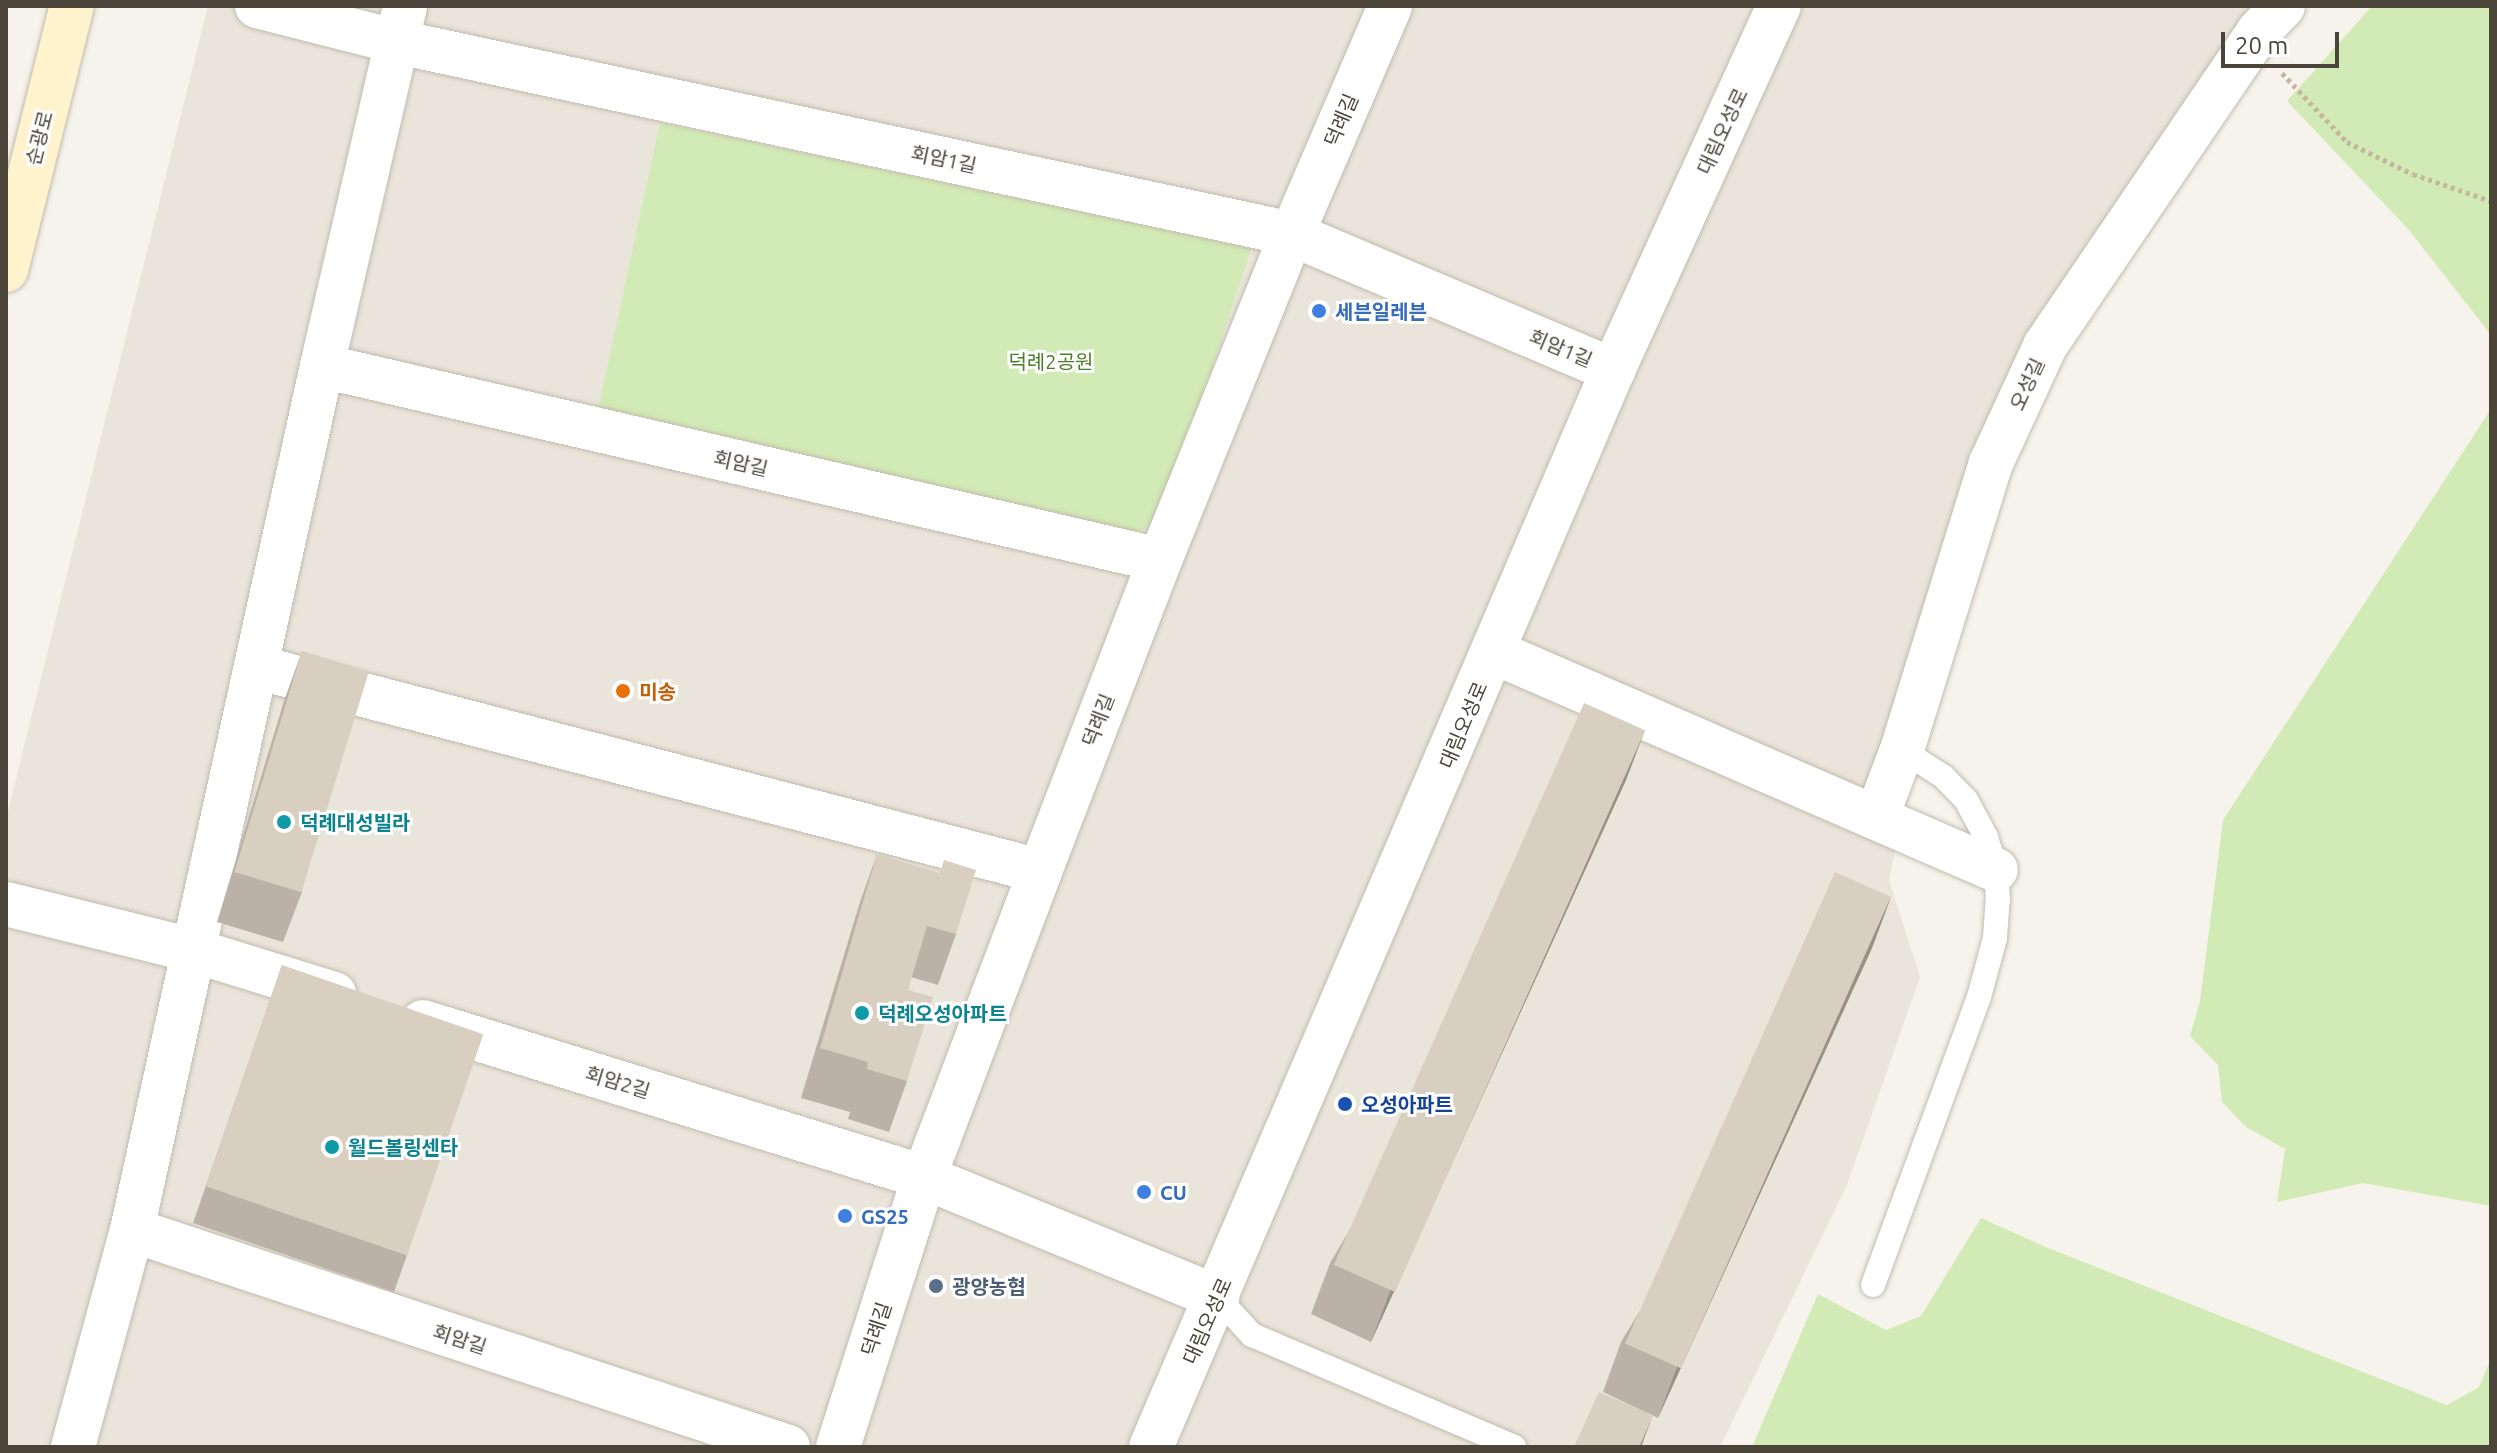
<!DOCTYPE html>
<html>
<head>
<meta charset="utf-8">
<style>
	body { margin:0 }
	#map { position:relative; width:2497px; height:1453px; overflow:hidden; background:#f6f3ec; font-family:Ubuntu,"Noto Sans KR",sans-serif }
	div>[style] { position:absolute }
	.residential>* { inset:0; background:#eae5da }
	.green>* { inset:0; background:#d2eab5 }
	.path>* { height:5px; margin-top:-2.5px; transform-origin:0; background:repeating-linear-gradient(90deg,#c4b79f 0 4px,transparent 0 8px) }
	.roads { filter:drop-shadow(0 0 2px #c2bbae) drop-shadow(0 0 2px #c2bbae) }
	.service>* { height:24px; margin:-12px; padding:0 12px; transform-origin:12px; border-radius:12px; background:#fff }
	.minor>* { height:44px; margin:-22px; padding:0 22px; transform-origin:22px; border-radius:22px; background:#fff }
	.tertiary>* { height:44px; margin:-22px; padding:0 22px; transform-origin:22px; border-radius:22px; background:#fff }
	.secondary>* { height:44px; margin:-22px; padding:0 22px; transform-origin:22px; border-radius:22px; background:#fff3cd }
	.wall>* { inset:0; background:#bab2a6 }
	.shaded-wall>* { inset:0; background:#979187 }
	.building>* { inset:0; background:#d8cfc1; transform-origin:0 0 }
	.dots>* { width:22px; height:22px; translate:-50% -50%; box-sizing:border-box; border:4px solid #fff; border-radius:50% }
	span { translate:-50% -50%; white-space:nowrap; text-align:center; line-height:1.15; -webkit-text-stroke:6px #fff; paint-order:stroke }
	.street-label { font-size:20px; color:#4b4439 }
	.shop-label { font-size:20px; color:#366cbe; font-weight:700 }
	.left { translate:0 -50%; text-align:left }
	.park-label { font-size:20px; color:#4a7f2a }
	.food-label { font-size:20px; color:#c56008; font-weight:700 }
	.culture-label { font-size:20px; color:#0d838f; font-weight:700 }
	.transit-label { font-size:20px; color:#164399; font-weight:700 }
	.service-label { font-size:20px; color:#4e5e75; font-weight:700 }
	.frame { position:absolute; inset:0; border:8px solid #4b4439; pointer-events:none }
	.scale { position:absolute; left:2221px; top:32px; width:118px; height:36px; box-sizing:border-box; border:4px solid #4b4439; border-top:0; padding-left:10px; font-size:24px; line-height:28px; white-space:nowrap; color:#4b4439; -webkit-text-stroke:6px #fff; paint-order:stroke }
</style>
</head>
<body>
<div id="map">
	<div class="residential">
		<div style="clip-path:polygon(208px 6px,2261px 6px,2225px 47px,2012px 452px,1907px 792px,1889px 880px,1920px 977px,1847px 1185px,1720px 1447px,6px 1447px,6px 819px)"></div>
	</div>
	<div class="green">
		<div style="clip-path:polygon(2372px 6px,2491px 6px,2491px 335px,2409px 230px,2287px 101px)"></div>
		<div style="clip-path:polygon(660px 123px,1252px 246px,1165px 510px,1156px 522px,1130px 536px,598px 410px)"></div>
		<div style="clip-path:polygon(2491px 409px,2491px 1206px,2363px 1183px,2277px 1202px,2285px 1149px,2246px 1127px,2222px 1102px,2218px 1065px,2190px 1036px,2200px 1001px,2223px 820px)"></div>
		<div style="clip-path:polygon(1981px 1218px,2048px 1248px,2447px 1405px,2479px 1387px,2491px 1359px,2491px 1447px,1752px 1447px,1818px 1294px,1886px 1330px,1921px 1316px)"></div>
	</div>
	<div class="path">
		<div style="left:2282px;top:73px;width:95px;rotate:46.7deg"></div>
		<div style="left:2347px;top:142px;width:73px;rotate:25.9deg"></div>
		<div style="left:2413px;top:174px;width:83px;rotate:19.1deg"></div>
	</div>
	<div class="roads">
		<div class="service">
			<div style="left:1873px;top:1285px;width:307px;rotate:-69.8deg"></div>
			<div style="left:1979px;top:997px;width:61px;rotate:-74.8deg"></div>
			<div style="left:1995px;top:938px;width:39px;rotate:-86deg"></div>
			<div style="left:1998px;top:899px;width:29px;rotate:-94deg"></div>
			<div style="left:1996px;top:870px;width:34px;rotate:-107deg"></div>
			<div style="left:1986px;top:837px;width:42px;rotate:-118.4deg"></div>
			<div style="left:1966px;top:800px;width:32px;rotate:-134deg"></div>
			<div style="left:1944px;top:777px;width:50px;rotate:-147.3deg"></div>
			<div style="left:1217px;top:1297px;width:52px;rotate:47.4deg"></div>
			<div style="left:1252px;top:1335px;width:285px;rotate:23.1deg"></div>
		</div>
		<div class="minor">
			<div style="left:257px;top:6px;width:146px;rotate:14.3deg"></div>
			<div style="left:398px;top:42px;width:914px;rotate:12.12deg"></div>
			<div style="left:1292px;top:234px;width:349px;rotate:23deg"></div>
			<div style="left:322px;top:366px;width:860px;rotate:13.03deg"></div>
			<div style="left:1494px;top:652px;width:547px;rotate:23.47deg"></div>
			<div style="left:256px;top:667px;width:810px;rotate:14.59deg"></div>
			<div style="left:1877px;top:816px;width:71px;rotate:-69.3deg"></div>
			<div style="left:1902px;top:750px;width:300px;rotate:-72.8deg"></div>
			<div style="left:1991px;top:463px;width:129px;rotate:-65.2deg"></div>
			<div style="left:2045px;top:346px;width:379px;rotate:-55.8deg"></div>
			<div style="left:2258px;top:32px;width:36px;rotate:-46deg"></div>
			<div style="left:6px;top:904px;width:192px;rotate:13.9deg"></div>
			<div style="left:192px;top:950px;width:149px;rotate:17.2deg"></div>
			<div style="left:423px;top:1022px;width:524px;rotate:17.19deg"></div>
			<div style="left:924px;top:1177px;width:317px;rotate:22.3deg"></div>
			<div style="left:132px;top:1230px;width:691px;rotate:18.3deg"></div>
			<div style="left:73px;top:1447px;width:225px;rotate:-74.8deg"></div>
			<div style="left:132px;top:1230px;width:885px;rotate:-77.6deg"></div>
			<div style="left:322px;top:366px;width:369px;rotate:-77deg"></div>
			<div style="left:838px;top:1447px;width:283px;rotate:-72.3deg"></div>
			<div style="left:924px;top:1177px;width:327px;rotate:-69.2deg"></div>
			<div style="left:1040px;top:871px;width:333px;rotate:-68.9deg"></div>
			<div style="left:1160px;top:560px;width:352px;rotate:-68deg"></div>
			<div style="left:1292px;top:234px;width:248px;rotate:-66.7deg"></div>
		</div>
		<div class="tertiary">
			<div style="left:1151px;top:1447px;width:1172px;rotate:-66.78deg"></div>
			<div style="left:1613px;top:370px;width:400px;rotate:-65.5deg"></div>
		</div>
		<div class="secondary">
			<div style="left:6px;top:270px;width:272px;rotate:-76deg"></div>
		</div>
	</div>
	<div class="wall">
		<div style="clip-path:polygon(302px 651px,302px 892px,283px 942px,217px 922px,284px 701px)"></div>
		<div style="clip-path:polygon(1645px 730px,1626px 780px,1371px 1342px,1311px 1314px,1330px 1263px)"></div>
		<div style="clip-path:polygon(877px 854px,956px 934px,938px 985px,911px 977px,908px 990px,907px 1081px,889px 1132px,848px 1119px,850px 1112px,801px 1098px,859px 905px)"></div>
		<div style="clip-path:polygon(1891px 897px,1872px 948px,1658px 1418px,1603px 1392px,1621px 1342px)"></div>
		<div style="clip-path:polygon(282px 965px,407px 1255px,394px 1292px,193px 1223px)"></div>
	</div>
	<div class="shaded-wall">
		<div style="clip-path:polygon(1645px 730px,1626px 780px,1371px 1342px,1390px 1291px)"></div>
		<div style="clip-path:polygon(1891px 897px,1872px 948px,1658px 1418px,1677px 1367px)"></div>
		<div style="clip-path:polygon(1653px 1415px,1641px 1447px,1639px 1447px)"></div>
	</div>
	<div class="building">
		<div style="left:302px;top:651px;width:70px;height:231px;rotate:17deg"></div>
		<div style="left:1584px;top:703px;width:67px;height:615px;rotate:24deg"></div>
		<div style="clip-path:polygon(877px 854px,940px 873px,944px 860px,976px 870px,956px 934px,927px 926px,908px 990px,933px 997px,907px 1081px,867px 1069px,868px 1062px,820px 1048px)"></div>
		<div style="left:1835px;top:872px;width:61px;height:516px;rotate:24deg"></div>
		<div style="left:282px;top:965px;width:213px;height:234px;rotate:19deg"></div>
		<div style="clip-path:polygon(1599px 1392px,1653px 1415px,1639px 1447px,1574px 1447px)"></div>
	</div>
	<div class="dots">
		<div style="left:1319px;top:311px;background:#3f7fe0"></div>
		<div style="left:623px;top:691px;background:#e8710a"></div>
		<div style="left:284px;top:822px;background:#0f9aa8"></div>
		<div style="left:862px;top:1013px;background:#0f9aa8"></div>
		<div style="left:1345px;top:1104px;background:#1a4fb4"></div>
		<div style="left:332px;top:1147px;background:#0f9aa8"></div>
		<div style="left:1144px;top:1192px;background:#3f7fe0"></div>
		<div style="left:845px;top:1216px;background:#3f7fe0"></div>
		<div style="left:936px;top:1286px;background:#5c6f8a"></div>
	</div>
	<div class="street-label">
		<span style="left:1341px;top:120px;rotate:-67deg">덕례길</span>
		<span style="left:1722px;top:131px;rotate:-65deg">대림오성로</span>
		<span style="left:39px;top:138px;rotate:-76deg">순광로</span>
		<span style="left:944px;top:159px;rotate:12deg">회암1길</span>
		<span style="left:1561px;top:348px;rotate:23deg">회암1길</span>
		<span style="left:2027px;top:384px;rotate:-65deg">오성길</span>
		<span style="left:741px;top:463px;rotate:13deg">회암길</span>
		<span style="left:1098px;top:720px;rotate:-69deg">덕례길</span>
		<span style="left:1463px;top:725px;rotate:-67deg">대림오성로</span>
		<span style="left:618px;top:1082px;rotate:17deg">회암2길</span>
		<span style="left:1207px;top:1321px;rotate:-66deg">대림오성로</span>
		<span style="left:876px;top:1329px;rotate:-72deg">덕례길</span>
		<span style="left:460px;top:1339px;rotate:18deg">회암길</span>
	</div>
	<div class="shop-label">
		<span class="left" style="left:1335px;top:311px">세븐일레븐</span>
		<span class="left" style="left:1160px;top:1192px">CU</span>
		<span class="left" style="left:861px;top:1216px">GS25</span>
	</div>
	<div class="park-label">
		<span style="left:1051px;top:361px">덕례2공원</span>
	</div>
	<div class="food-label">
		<span class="left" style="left:639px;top:691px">미송</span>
	</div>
	<div class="culture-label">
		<span class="left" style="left:300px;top:822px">덕례대성빌라</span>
		<span class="left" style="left:878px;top:1013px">덕례오성아파트</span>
		<span class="left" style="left:348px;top:1147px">월드볼링센타</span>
	</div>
	<div class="transit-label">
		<span class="left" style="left:1361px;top:1104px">오성아파트</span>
	</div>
	<div class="service-label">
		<span class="left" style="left:952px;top:1286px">광양농협</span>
	</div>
	<div class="frame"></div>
	<div class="scale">20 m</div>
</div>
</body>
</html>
